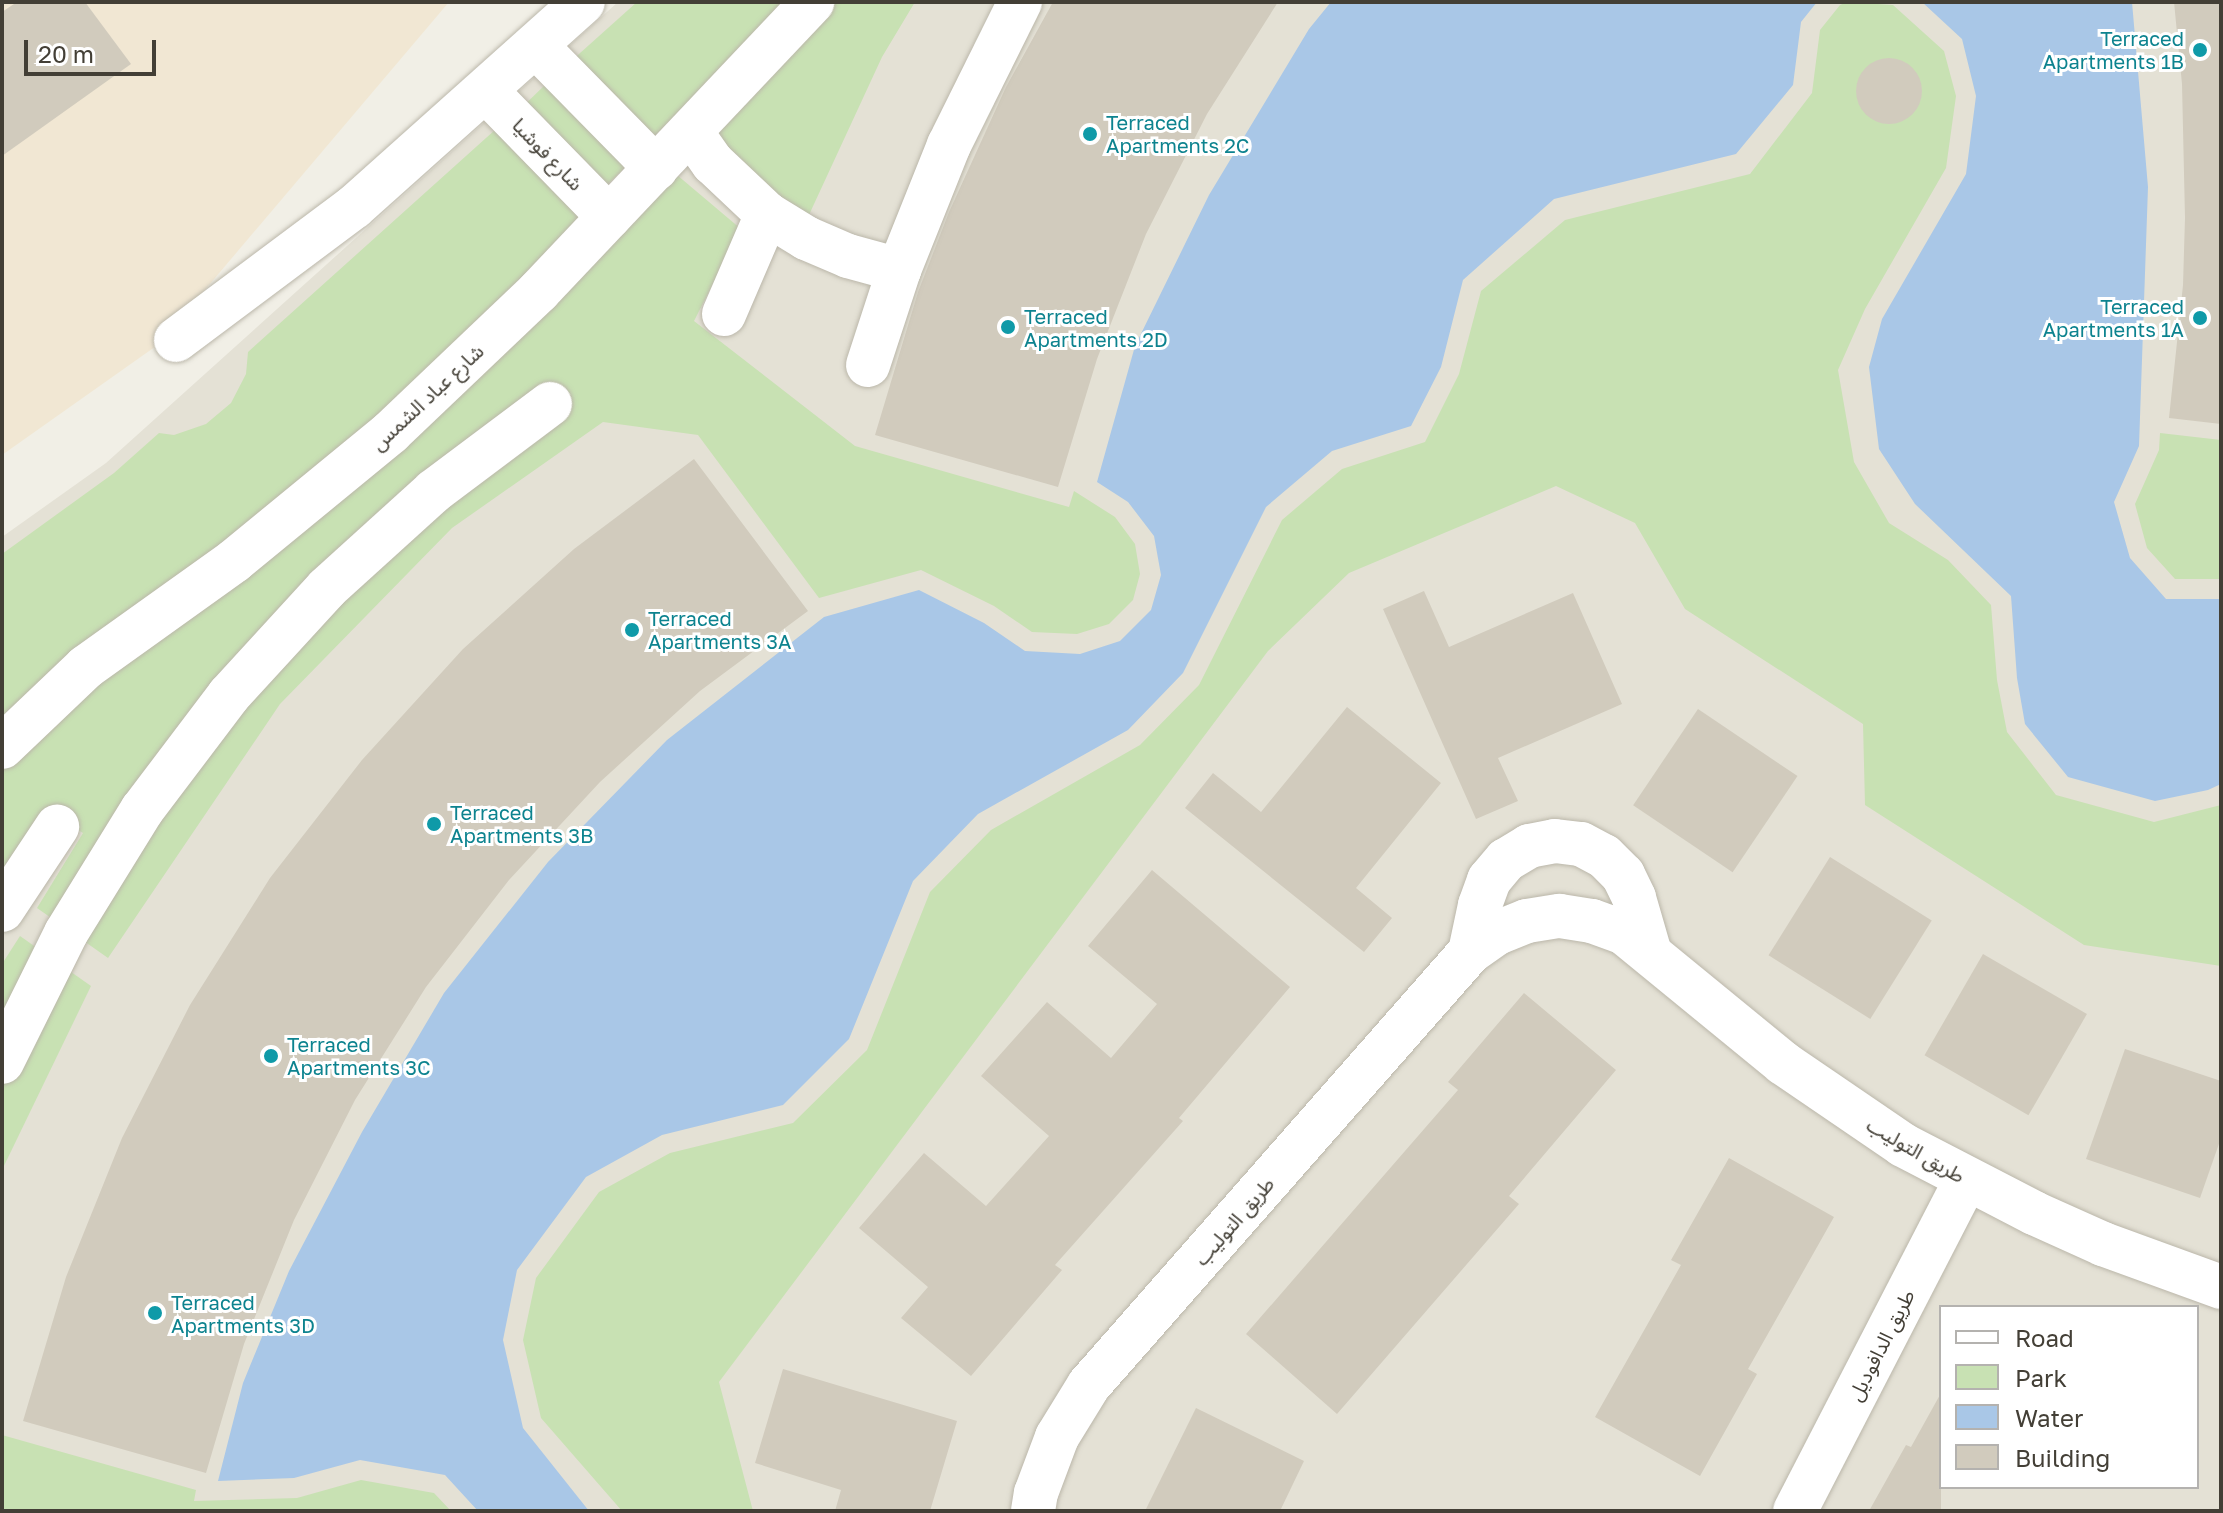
<!DOCTYPE html>
<html>
<head>
<meta charset="utf-8">
<style>
	body { margin:0 }
	#map { position:relative; width:2223px; height:1513px; overflow:hidden; background:#f1efe6; font-family:"Golos Text","Noto Sans Arabic",sans-serif }
	div>[style] { position:absolute }
	.residential>* { inset:0; background:#e4e1d5 }
	.commercial>* { inset:0; background:#f1e7d3 }
	.green>* { inset:0; background:#c8e1b3; transform-origin:0 0 }
	.water>* { inset:0; background:#a9c7e7 }
	.building>* { inset:0; background:#d1cbbd; transform-origin:0 0 }
	.round { border-radius:50% }
	.roads { filter:drop-shadow(0 0 2px #bbb7aa) drop-shadow(0 0 2px #bbb7aa) }
	.minor>* { height:44px; margin:-22px; padding:0 22px; transform-origin:22px; border-radius:22px; background:#fff }
	.dots>* { width:22px; height:22px; translate:-50% -50%; box-sizing:border-box; border:4px solid #fff; border-radius:50% }
	span { translate:-50% -50%; white-space:nowrap; text-align:center; line-height:1.15; -webkit-text-stroke:6px #fff; paint-order:stroke }
	.culture-label { font-size:20px; color:#0d838f }
	.right { translate:-100% -50%; text-align:right }
	.left { translate:0 -50%; text-align:left }
	.street-label { font-size:20px; color:#433f36 }
	.frame { position:absolute; inset:0; border:4px solid #433f36; pointer-events:none }
	.legend { position:absolute; left:1939px; top:1305px; width:260px; height:184px; box-sizing:border-box; background:#fff; border:2px solid #b4b2af; margin:0; padding:10px 14px; list-style:none; font-size:24px; color:#433f36 }
	.legend li { display:flex; align-items:center; gap:16px; height:40px }
	.legend b { width:40px; border:2px solid #b4b2af }
	.scale { position:absolute; left:24px; top:40px; width:132px; height:36px; box-sizing:border-box; border:4px solid #433f36; border-top:0; padding-left:10px; font-size:24px; line-height:28px; white-space:nowrap; color:#433f36; -webkit-text-stroke:6px #fff; paint-order:stroke }
</style>
</head>
<body>
<div id="map">
	<div class="residential">
		<div style="clip-path:polygon(evenodd,618px 2px,2221px 2px,2221px 1511px,2px 1511px,2px 537px,106px 463px,618px 2px,1941px 1307px,2197px 1307px,2197px 1487px,1941px 1487px,1941px 1307px)"></div>
	</div>
	<div class="commercial">
		<div style="clip-path:polygon(2px 2px,449px 2px,159px 344px,2px 455px)"></div>
	</div>
	<div class="green">
		<div style="clip-path:polygon(637px 2px,786px 2px,639px 152px,560px 71px)"></div>
		<div style="clip-path:polygon(823px 2px,915px 2px,882px 57px,802px 230px,682px 145px)"></div>
		<div style="clip-path:polygon(1847px 2px,1893px 5px,1944px 51px,1956px 96px,1946px 168px,1865px 309px,1838px 370px,1854px 462px,1889px 523px,1948px 560px,1991px 605px,1997px 680px,2007px 732px,2056px 795px,2154px 822px,2221px 805px,2221px 966px,2084px 945px,1865px 805px,1863px 724px,1685px 609px,1635px 523px,1556px 486px,1349px 573px,1268px 651px,719px 1382px,753px 1511px,622px 1511px,541px 1418px,523px 1340px,536px 1278px,599px 1192px,670px 1153px,793px 1123px,867px 1050px,930px 892px,991px 830px,1140px 745px,1199px 685px,1282px 520px,1342px 469px,1425px 442px,1459px 374px,1481px 291px,1565px 220px,1750px 174px,1812px 93px,1820px 30px,1840px 5px)"></div>
		<div style="left:546px;top:84px;width:115px;height:47px;rotate:46deg"></div>
		<div style="clip-path:polygon(496px 129px,580px 217px,391px 411px,2px 728px,2px 554px,114px 473px,159px 433px,174px 435px,206px 424px,231px 403px,246px 374px,248px 352px)"></div>
		<div style="clip-path:polygon(664px 164px,741px 229px,694px 321px,855px 446px,1069px 507px,1074px 491px,1115px 517px,1135px 544px,1140px 574px,1133px 600px,1109px 624px,1077px 634px,1032px 632px,994px 606px,921px 570px,819px 598px,698px 435px,603px 422px,452px 528px,280px 704px,108px 958px,37px 908px,83px 833px,56px 816px,2px 884px,2px 764px)"></div>
		<div style="clip-path:polygon(2160px 433px,2221px 440px,2221px 579px,2175px 579px,2147px 548px,2135px 504px,2159px 450px)"></div>
		<div style="clip-path:polygon(20px 936px,91px 986px,2px 1170px,2px 964px)"></div>
		<div style="clip-path:polygon(2px 1435px,196px 1490px,194px 1501px,297px 1498px,361px 1480px,434px 1493px,451px 1511px,2px 1511px)"></div>
	</div>
	<div class="water">
		<div style="clip-path:polygon(1331px 2px,1817px 2px,1801px 22px,1793px 85px,1736px 154px,1554px 199px,1463px 280px,1441px 367px,1411px 426px,1332px 451px,1266px 507px,1183px 673px,1128px 730px,978px 814px,913px 881px,849px 1039px,783px 1105px,662px 1135px,586px 1177px,517px 1270px,503px 1340px,523px 1428px,589px 1511px,478px 1511px,445px 1475px,360px 1460px,294px 1478px,218px 1481px,243px 1383px,289px 1271px,362px 1132px,444px 993px,548px 862px,667px 740px,824px 617px,919px 590px,984px 623px,1025px 651px,1080px 654px,1120px 641px,1151px 610px,1161px 575px,1154px 536px,1128px 502px,1097px 482px,1135px 346px,1209px 195px,1309px 29px)"></div>
		<div style="clip-path:polygon(1922px 2px,2132px 2px,2148px 187px,2139px 446px,2114px 502px,2130px 558px,2166px 599px,2221px 599px,2221px 784px,2208px 790px,2155px 801px,2068px 777px,2025px 724px,2017px 678px,2011px 596px,1915px 504px,1879px 449px,1869px 367px,1882px 319px,1966px 174px,1976px 96px,1962px 39px)"></div>
	</div>
	<div class="building">
		<div style="clip-path:polygon(17px 2px,85px 2px,131px 64px,2px 156px,2px 12px)"></div>
		<div style="clip-path:polygon(1053px 2px,1278px 2px,1207px 114px,1146px 234px,1097px 359px,1058px 487px,875px 435px,918px 292px,949px 212px,1006px 87px)"></div>
		<div style="clip-path:polygon(2174px 2px,2221px 2px,2221px 424px,2169px 418px,2183px 285px,2185px 218px,2182px 84px)"></div>
		<div class="round" style="left:1856px;top:58px;width:66px;height:66px"></div>
		<div style="clip-path:polygon(694px 459px,808px 611px,700px 691px,600px 782px,509px 880px,426px 987px,355px 1100px,294px 1220px,244px 1344px,206px 1473px,23px 1421px,66px 1277px,122px 1138px,190px 1005px,270px 878px,362px 760px,463px 649px,574px 549px)"></div>
		<div style="clip-path:polygon(1424px 591px,1449px 647px,1573px 593px,1622px 704px,1498px 758px,1518px 801px,1476px 819px,1383px 609px)"></div>
		<div style="clip-path:polygon(1347px 707px,1441px 783px,1356px 888px,1392px 918px,1364px 952px,1185px 808px,1213px 773px,1261px 812px)"></div>
		<div style="left:1698px;top:709px;width:120px;height:116px;rotate:34deg"></div>
		<div style="left:1830px;top:857px;width:120px;height:116px;rotate:32deg"></div>
		<div style="clip-path:polygon(1152px 870px,1290px 987px,1179px 1118px,1183px 1121px,1055px 1265px,1062px 1270px,971px 1376px,901px 1318px,928px 1287px,859px 1228px,924px 1153px,986px 1206px,1049px 1136px,981px 1076px,1047px 1002px,1111px 1058px,1157px 1004px,1088px 946px)"></div>
		<div style="left:1983px;top:954px;width:120px;height:117px;rotate:30deg"></div>
		<div style="clip-path:polygon(1524px 993px,1616px 1070px,1509px 1196px,1519px 1204px,1337px 1414px,1246px 1334px,1458px 1090px,1448px 1082px)"></div>
		<div style="clip-path:polygon(2125px 1049px,2221px 1081px,2221px 1138px,2200px 1198px,2086px 1159px)"></div>
		<div style="clip-path:polygon(1729px 1158px,1834px 1217px,1748px 1369px,1757px 1374px,1700px 1476px,1595px 1417px,1681px 1265px,1671px 1260px)"></div>
		<div style="clip-path:polygon(783px 1369px,957px 1421px,930px 1511px,835px 1511px,841px 1490px,755px 1463px)"></div>
		<div style="clip-path:polygon(1941px 1393px,1941px 1511px,1869px 1511px,1906px 1445px,1911px 1447px)"></div>
		<div style="clip-path:polygon(1196px 1408px,1304px 1461px,1280px 1511px,1145px 1511px)"></div>
	</div>
	<div class="roads">
		<div class="minor">
			<div style="left:537px;top:47px;width:170px;rotate:45.5deg"></div>
			<div style="left:486px;top:91px;width:176px;rotate:45.7deg"></div>
			<div style="left:691px;top:132px;width:38px;rotate:55deg"></div>
			<div style="left:713px;top:163px;width:74px;rotate:43.4deg"></div>
			<div style="left:767px;top:214px;width:46px;rotate:31.6deg"></div>
			<div style="left:806px;top:238px;width:46px;rotate:23.2deg"></div>
			<div style="left:848px;top:256px;width:53px;rotate:15.4deg"></div>
			<div style="left:724px;top:314px;width:109px;rotate:-66.7deg"></div>
			<div style="left:176px;top:340px;width:222px;rotate:-36.8deg"></div>
			<div style="left:354px;top:207px;width:307px;rotate:-41.8deg"></div>
			<div style="left:868px;top:365px;width:100px;rotate:-71.9deg"></div>
			<div style="left:899px;top:270px;width:135px;rotate:-68.2deg"></div>
			<div style="left:949px;top:145px;width:160px;rotate:-63.6deg"></div>
			<div style="left:2px;top:747px;width:116px;rotate:-43.6deg"></div>
			<div style="left:86px;top:667px;width:182px;rotate:-35.6deg"></div>
			<div style="left:234px;top:561px;width:203px;rotate:-39.4deg"></div>
			<div style="left:391px;top:432px;width:204px;rotate:-43.6deg"></div>
			<div style="left:539px;top:291px;width:398px;rotate:-46.6deg"></div>
			<div style="left:2px;top:910px;width:100px;rotate:-56.5deg"></div>
			<div style="left:1470px;top:952px;width:48px;rotate:-78deg"></div>
			<div style="left:1480px;top:905px;width:27px;rotate:-70deg"></div>
			<div style="left:1489px;top:880px;width:26px;rotate:-50deg"></div>
			<div style="left:1506px;top:860px;width:27px;rotate:-31deg"></div>
			<div style="left:1529px;top:846px;width:26px;rotate:-11deg"></div>
			<div style="left:1555px;top:841px;width:26px;rotate:7deg"></div>
			<div style="left:1581px;top:844px;width:26px;rotate:28deg"></div>
			<div style="left:1604px;top:856px;width:27px;rotate:45deg"></div>
			<div style="left:1623px;top:875px;width:25px;rotate:64deg"></div>
			<div style="left:1634px;top:898px;width:54px;rotate:73.9deg"></div>
			<div style="left:2px;top:1062px;width:144px;rotate:-63.6deg"></div>
			<div style="left:66px;top:933px;width:145px;rotate:-58.3deg"></div>
			<div style="left:142px;top:810px;width:144px;rotate:-52.9deg"></div>
			<div style="left:229px;top:695px;width:145px;rotate:-47.5deg"></div>
			<div style="left:327px;top:588px;width:144px;rotate:-42.2deg"></div>
			<div style="left:434px;top:491px;width:145px;rotate:-36.9deg"></div>
			<div style="left:1033px;top:1511px;width:18px;rotate:-81deg"></div>
			<div style="left:1036px;top:1493px;width:60px;rotate:-69.4deg"></div>
			<div style="left:1057px;top:1437px;width:61px;rotate:-58.4deg"></div>
			<div style="left:1089px;top:1385px;width:577px;rotate:-48.66deg"></div>
			<div style="left:1470px;top:952px;width:33px;rotate:-35deg"></div>
			<div style="left:1497px;top:933px;width:32px;rotate:-22deg"></div>
			<div style="left:1527px;top:921px;width:33px;rotate:-9deg"></div>
			<div style="left:1560px;top:916px;width:32px;rotate:9deg"></div>
			<div style="left:1592px;top:921px;width:33px;rotate:20deg"></div>
			<div style="left:1623px;top:932px;width:207px;rotate:39.3deg"></div>
			<div style="left:1783px;top:1063px;width:145px;rotate:34.3deg"></div>
			<div style="left:1903px;top:1145px;width:148px;rotate:27.4deg"></div>
			<div style="left:2034px;top:1213px;width:76px;rotate:24.2deg"></div>
			<div style="left:2103px;top:1244px;width:126px;rotate:20deg"></div>
			<div style="left:1795px;top:1511px;width:373px;rotate:-62.7deg"></div>
		</div>
	</div>
	<div class="dots">
		<div style="left:2200px;top:50px;background:#0f9aa8"></div>
		<div style="left:1090px;top:134px;background:#0f9aa8"></div>
		<div style="left:2200px;top:318px;background:#0f9aa8"></div>
		<div style="left:1008px;top:327px;background:#0f9aa8"></div>
		<div style="left:632px;top:630px;background:#0f9aa8"></div>
		<div style="left:434px;top:824px;background:#0f9aa8"></div>
		<div style="left:271px;top:1056px;background:#0f9aa8"></div>
		<div style="left:155px;top:1313px;background:#0f9aa8"></div>
	</div>
	<div class="culture-label">
		<span class="right" style="left:2184px;top:50px">Terraced<br>Apartments 1B</span>
		<span class="left" style="left:1106px;top:134px">Terraced<br>Apartments 2C</span>
		<span class="right" style="left:2184px;top:318px">Terraced<br>Apartments 1A</span>
		<span class="left" style="left:1024px;top:328px">Terraced<br>Apartments 2D</span>
		<span class="left" style="left:648px;top:630px">Terraced<br>Apartments 3A</span>
		<span class="left" style="left:450px;top:824px">Terraced<br>Apartments 3B</span>
		<span class="left" style="left:287px;top:1056px">Terraced<br>Apartments 3C</span>
		<span class="left" style="left:171px;top:1314px">Terraced<br>Apartments 3D</span>
	</div>
	<div class="street-label">
		<span style="left:548px;top:154px;rotate:46deg">شارع فوشيا</span>
		<span style="left:427px;top:397px;rotate:-43deg">شارع عباد الشمس</span>
		<span style="left:1916px;top:1150px;rotate:30deg">طريق التوليب</span>
		<span style="left:1234px;top:1221px;rotate:-49deg">طريق التوليب</span>
		<span style="left:1881px;top:1345px;rotate:-63deg">طريق الدافوديل</span>
	</div>
	<div class="frame"></div>
	<ul class="legend">
	<li><b style="height:10px;background:#fff"></b>Road</li>
	<li><b style="height:22px;background:#c8e1b3"></b>Park</li>
	<li><b style="height:22px;background:#a9c7e7"></b>Water</li>
	<li><b style="height:22px;background:#d1cbbd"></b>Building</li>
	</ul>
	<div class="scale">20 m</div>
</div>
</body>
</html>
